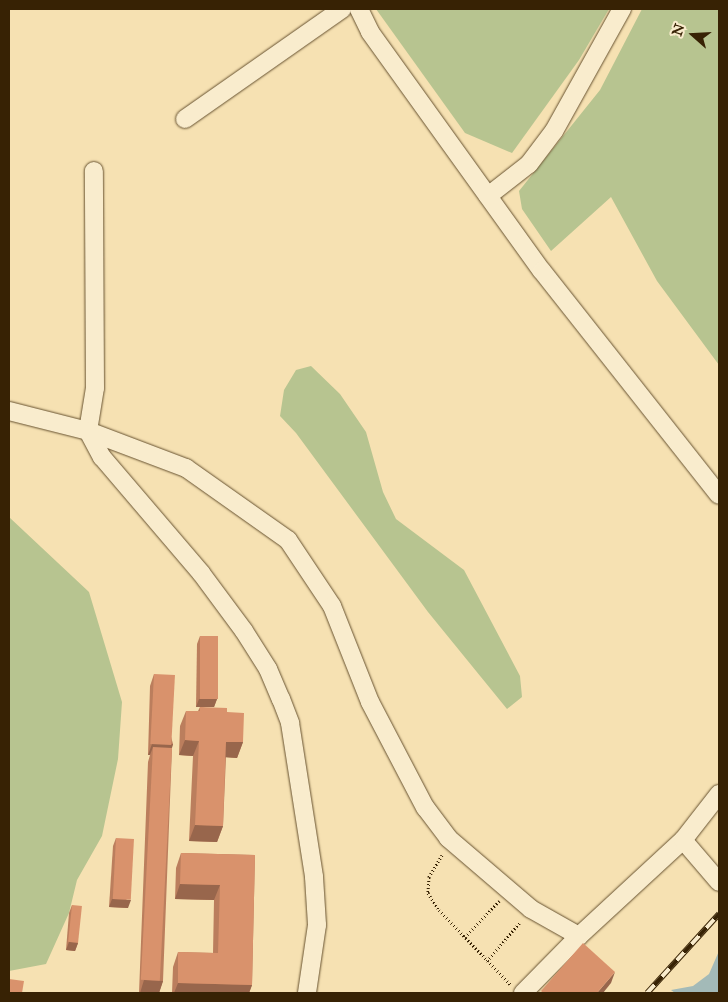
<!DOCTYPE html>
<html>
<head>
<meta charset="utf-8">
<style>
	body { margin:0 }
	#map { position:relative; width:728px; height:1002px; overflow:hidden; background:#f6e1b2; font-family:"IM FELL Great Primer",serif }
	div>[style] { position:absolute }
	.green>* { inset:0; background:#b7c490 }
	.water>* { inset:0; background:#a3bab8 }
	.path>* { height:3px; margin-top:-1.5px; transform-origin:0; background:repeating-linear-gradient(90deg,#372204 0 1px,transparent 0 3.5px) }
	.roads { filter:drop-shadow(0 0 1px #675230) drop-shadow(0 0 1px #675230) }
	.street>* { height:18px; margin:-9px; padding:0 9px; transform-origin:9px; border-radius:9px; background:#f9eccd }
	.rail>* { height:5.5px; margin-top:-2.75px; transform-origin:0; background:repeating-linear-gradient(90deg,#f9eccd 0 11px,#372204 0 22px); box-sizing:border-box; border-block:1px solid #372204 }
	.wall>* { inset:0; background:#bb7e5d }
	.shaded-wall>* { inset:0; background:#98664c }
	.building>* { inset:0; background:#d9926c; transform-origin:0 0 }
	span { translate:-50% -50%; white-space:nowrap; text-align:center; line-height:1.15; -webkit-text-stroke:4px #f9eccd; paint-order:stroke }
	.frame { position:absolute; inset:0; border:10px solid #372204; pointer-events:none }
	.north { position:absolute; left:668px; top:10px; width:50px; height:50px; -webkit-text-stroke:4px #f9eccd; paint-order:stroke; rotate:289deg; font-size:14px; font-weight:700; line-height:20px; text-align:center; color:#372204 }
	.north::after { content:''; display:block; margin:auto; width:18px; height:22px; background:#372204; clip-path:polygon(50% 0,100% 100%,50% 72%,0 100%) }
</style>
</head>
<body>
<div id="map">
	<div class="green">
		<div style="clip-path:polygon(376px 9px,609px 9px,579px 60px,512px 153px,465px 133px)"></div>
		<div style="clip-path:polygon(642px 9px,719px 9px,719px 365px,657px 281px,611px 197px,551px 251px,522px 209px,519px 191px,600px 90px)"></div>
		<div style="clip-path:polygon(311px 366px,340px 394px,366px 432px,383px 492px,396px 519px,464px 570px,520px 676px,522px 697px,507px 709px,428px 612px,296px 433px,280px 416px,284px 390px,296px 370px)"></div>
		<div style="clip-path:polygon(9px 517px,89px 592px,122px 702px,118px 759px,102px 836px,77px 880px,69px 913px,46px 964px,9px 971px)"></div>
	</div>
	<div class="water">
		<div style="clip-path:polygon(719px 951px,719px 993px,675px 993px,671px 990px,693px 986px,709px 974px)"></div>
	</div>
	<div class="path">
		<div style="left:442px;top:855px;width:26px;rotate:121deg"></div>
		<div style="left:429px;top:877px;width:16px;rotate:94deg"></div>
		<div style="left:428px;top:893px;width:20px;rotate:57deg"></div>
		<div style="left:439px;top:910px;width:103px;rotate:46.2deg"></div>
		<div style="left:465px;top:937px;width:50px;rotate:-46.6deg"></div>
		<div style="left:487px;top:961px;width:52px;rotate:-49.6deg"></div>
	</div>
	<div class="roads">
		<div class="street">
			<div style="left:359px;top:9px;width:25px;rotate:64deg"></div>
			<div style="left:370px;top:32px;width:294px;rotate:54.3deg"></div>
			<div style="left:542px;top:271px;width:285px;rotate:51.7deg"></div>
			<div style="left:185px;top:119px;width:192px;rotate:-35deg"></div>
			<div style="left:488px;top:196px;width:52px;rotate:-38deg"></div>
			<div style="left:529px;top:164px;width:41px;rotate:-52.9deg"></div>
			<div style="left:554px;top:131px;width:140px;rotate:-60.9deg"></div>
			<div style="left:9px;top:411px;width:81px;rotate:14.2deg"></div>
			<div style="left:88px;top:431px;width:44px;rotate:-80.8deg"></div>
			<div style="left:95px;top:388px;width:217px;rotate:-90.3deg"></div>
			<div style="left:88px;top:431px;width:105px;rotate:20.7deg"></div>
			<div style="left:186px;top:468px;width:125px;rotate:35.2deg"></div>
			<div style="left:288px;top:540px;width:79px;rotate:56.3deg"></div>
			<div style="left:332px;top:606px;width:103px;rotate:68.4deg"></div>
			<div style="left:370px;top:702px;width:119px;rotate:62.4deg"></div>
			<div style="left:425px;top:807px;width:39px;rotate:53deg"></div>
			<div style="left:448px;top:838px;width:109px;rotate:40.5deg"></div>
			<div style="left:531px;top:909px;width:55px;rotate:29.4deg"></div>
			<div style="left:579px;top:936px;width:142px;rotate:-42.7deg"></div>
			<div style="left:88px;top:431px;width:30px;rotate:62deg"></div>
			<div style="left:102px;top:457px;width:153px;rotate:49.5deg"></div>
			<div style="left:201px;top:573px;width:72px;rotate:53.4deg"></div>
			<div style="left:244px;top:631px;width:45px;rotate:57.7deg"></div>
			<div style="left:268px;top:669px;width:33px;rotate:67deg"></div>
			<div style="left:281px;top:699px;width:26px;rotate:69deg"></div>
			<div style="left:290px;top:723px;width:156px;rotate:81.1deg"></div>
			<div style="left:314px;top:877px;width:48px;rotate:86.4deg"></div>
			<div style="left:317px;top:925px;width:69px;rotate:98.4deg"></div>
			<div style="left:719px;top:794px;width:58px;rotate:128deg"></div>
			<div style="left:683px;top:840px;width:55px;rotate:49.4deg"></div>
			<div style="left:523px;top:993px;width:80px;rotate:-45.5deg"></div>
		</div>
	</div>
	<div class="rail">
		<div style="left:647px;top:993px;width:107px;rotate:-47.7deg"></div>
	</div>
	<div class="wall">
		<div style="clip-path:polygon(200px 636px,217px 699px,214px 707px,196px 707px,197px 644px)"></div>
		<div style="clip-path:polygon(154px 674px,173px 744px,172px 748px,163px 981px,159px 993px,139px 993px,148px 762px,150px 755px,148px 755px,150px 686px)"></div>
		<div style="clip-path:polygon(200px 707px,227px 712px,243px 742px,237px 758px,226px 757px,223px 826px,217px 842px,189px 841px,193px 756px,179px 755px,180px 726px,186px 711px,198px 711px)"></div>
		<div style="clip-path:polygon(116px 838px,128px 908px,109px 907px,113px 846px)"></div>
		<div style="clip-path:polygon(181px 853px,255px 855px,252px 985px,249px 993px,172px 993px,173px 967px,178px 952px,213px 953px,214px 900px,175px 899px,176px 868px)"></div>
		<div style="clip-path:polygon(72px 905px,78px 943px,75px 951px,66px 950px,69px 913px)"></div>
	</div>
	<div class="shaded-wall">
		<div style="clip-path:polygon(199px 699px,217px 699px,214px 707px,196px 707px)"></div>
		<div style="clip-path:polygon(185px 740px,199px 741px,193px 756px,179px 755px)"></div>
		<div style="clip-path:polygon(226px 742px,243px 742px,237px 758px,221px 757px)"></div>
		<div style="clip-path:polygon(152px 744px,173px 744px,169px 756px,153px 747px,150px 755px,148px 755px)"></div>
		<div style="clip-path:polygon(195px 825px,223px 826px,217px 842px,189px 841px)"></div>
		<div style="clip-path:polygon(180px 884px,220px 885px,214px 900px,175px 899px)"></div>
		<div style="clip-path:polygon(112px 899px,131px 900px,128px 908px,109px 907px)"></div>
		<div style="clip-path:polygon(69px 942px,78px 943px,75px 951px,66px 950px)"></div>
		<div style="clip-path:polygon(615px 972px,611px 983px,603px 993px,597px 993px)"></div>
		<div style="clip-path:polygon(144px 980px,163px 981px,159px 993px,140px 993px)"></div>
		<div style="clip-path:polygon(178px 983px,252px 985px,249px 993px,174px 993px)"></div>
	</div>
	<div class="building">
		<div style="left:200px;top:636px;width:18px;height:63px"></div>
		<div style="left:154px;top:674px;width:21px;height:70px;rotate:3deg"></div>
		<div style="clip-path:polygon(200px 707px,227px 708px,227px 712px,244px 713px,243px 742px,226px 742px,223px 826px,195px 825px,199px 741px,185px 740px,186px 711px,200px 711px)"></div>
		<div style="left:153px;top:747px;width:19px;height:233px;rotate:3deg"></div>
		<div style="left:116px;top:838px;width:18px;height:61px;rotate:3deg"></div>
		<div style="clip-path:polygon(181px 853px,255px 855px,252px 985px,178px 983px,178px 952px,218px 953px,220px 885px,180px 884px)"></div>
		<div style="left:72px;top:905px;width:10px;height:37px;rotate:6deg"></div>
		<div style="clip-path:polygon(583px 943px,615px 972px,597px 993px,543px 993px,541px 991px)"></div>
		<div style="clip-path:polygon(9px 979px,24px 981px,22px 993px,9px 993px)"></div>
	</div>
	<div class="frame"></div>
	<div class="north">N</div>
</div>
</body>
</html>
